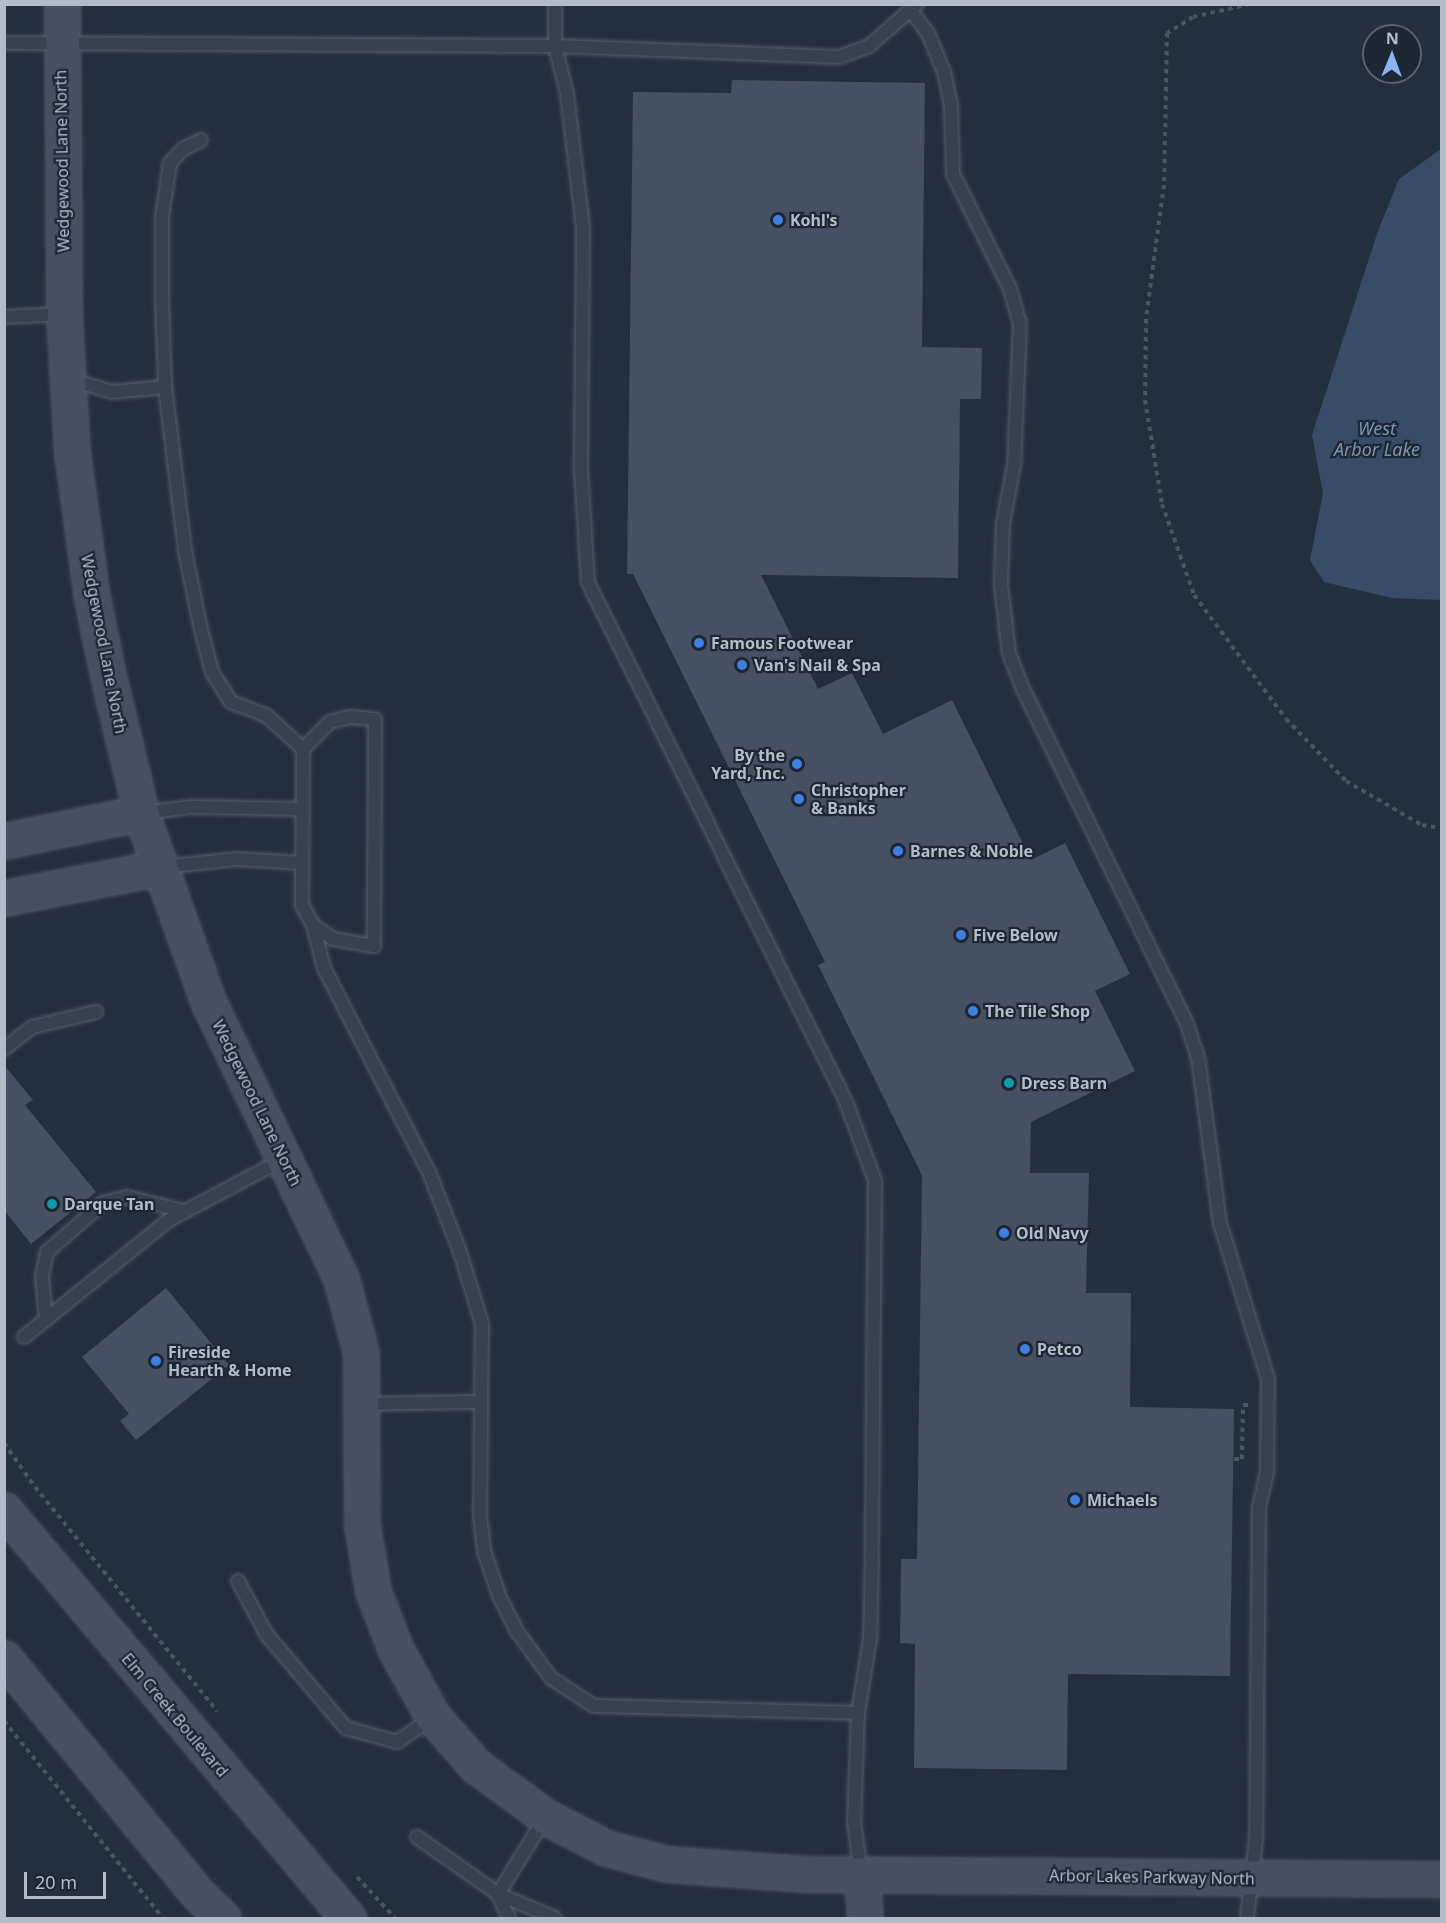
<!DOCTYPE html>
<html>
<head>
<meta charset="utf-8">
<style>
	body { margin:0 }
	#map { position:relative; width:1446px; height:1923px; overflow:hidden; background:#242f3e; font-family:"Noto Sans",sans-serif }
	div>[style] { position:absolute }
	.water>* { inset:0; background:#394c67 }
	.building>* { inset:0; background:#455162 }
	.path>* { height:4px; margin-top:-2px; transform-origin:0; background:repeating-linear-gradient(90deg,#44595c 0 4.5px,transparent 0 9px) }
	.roads { filter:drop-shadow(0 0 2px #565f6c) drop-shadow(0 0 2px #565f6c) }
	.lane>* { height:12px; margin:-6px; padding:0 6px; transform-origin:6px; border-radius:6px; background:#38414e }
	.secondary>* { height:33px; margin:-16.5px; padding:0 16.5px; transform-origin:16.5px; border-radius:16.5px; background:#465061 }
	.dots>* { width:16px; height:16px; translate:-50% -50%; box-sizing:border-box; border:3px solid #1d2633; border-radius:50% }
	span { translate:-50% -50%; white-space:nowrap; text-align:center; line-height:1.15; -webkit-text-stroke:4.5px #1d2633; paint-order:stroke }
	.street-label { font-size:16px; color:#b4bcc9 }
	.poi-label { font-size:16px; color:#b4bcc9; font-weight:700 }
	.left { translate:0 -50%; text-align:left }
	.right { translate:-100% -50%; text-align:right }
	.water-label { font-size:18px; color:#7c92b1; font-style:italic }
	.frame { position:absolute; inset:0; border:6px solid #b4bcc9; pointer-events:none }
	.north { position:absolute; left:1362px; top:24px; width:60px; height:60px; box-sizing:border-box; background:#1d2633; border:2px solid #59626f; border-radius:50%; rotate:1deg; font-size:16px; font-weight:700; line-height:24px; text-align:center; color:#b4bcc9 }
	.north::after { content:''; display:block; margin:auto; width:21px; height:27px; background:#8ab4f8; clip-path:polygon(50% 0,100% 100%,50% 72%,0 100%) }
	.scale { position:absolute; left:24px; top:1872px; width:82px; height:27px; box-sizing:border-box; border:3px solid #b4bcc9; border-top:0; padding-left:8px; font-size:18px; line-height:21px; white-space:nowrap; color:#b4bcc9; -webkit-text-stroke:4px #1d2633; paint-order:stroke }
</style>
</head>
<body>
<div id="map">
	<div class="water">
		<div style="clip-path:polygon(1441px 149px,1441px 600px,1392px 598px,1324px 582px,1310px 560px,1323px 493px,1312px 435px,1378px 231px,1399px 179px)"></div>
	</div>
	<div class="building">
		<div style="clip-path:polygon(732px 80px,925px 83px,922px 347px,982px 348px,981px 399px,960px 399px,958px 578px,761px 575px,818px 689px,852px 673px,883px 734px,952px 700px,1031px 860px,1065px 843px,1130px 974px,1095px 991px,1135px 1071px,1031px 1122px,1030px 1173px,1089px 1173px,1086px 1293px,1131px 1293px,1130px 1407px,1234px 1409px,1230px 1676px,1068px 1674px,1067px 1770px,914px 1768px,915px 1644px,900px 1643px,901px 1559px,917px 1559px,922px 1175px,818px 965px,825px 962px,633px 574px,627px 574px,633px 92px,731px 93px)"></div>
		<div style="clip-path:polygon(4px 1065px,33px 1100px,25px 1105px,96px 1192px,31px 1244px,4px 1210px)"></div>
		<div style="clip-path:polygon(166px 1288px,229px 1365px,136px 1440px,120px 1421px,129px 1414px,82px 1357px)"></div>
	</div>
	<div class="path">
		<div style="left:1250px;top:4px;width:58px;rotate:167.2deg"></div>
		<div style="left:1193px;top:17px;width:31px;rotate:148deg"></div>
		<div style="left:1167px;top:33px;width:152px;rotate:91.1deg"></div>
		<div style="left:1164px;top:185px;width:135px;rotate:97.7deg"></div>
		<div style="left:1146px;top:319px;width:81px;rotate:90.7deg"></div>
		<div style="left:1145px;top:400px;width:105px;rotate:80.7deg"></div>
		<div style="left:1162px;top:504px;width:96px;rotate:70.6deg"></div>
		<div style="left:1194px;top:595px;width:154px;rotate:53.4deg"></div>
		<div style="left:1286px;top:719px;width:86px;rotate:45.9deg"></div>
		<div style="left:1346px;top:781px;width:88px;rotate:30.1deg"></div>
		<div style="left:1422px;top:825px;width:20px;rotate:9deg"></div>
		<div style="left:4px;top:1443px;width:54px;rotate:54.8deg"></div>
		<div style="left:35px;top:1487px;width:289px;rotate:50.9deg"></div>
		<div style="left:1234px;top:1459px;width:8px"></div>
		<div style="left:1242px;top:1459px;width:54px;rotate:-88.9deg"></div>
		<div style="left:1243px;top:1405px;width:6px"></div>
		<div style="left:4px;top:1721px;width:253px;rotate:51.1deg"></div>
		<div style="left:357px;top:1877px;width:56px;rotate:47.2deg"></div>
	</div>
	<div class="roads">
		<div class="lane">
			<div style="left:555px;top:4px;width:42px;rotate:90deg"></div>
			<div style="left:555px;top:46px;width:49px;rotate:76deg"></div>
			<div style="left:567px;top:94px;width:135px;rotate:83.2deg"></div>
			<div style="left:583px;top:228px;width:242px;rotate:90.5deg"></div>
			<div style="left:581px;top:470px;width:112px;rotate:86.4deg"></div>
			<div style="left:588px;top:582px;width:580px;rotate:63.61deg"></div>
			<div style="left:846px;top:1102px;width:84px;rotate:69.8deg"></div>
			<div style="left:875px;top:1181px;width:378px;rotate:90.5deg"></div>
			<div style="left:872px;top:1559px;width:80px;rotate:91.4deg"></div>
			<div style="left:870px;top:1639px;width:75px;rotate:99.2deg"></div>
			<div style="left:858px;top:1713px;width:109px;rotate:92.1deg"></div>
			<div style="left:854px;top:1822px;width:52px;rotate:82.3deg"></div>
			<div style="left:912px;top:12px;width:26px;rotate:53deg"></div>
			<div style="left:928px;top:33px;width:42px;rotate:67.7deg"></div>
			<div style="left:944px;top:72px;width:35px;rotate:78deg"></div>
			<div style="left:951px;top:106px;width:68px;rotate:88.3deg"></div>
			<div style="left:953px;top:174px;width:128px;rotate:63.6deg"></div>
			<div style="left:1010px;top:289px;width:36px;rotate:74deg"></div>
			<div style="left:1020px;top:324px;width:141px;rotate:92.4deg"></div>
			<div style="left:1014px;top:465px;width:60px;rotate:100.6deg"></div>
			<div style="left:1003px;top:524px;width:61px;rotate:91.9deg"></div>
			<div style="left:1001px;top:585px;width:68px;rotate:83.3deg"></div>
			<div style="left:1009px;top:653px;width:39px;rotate:69deg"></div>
			<div style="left:1023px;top:689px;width:370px;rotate:63.9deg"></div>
			<div style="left:1186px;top:1021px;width:38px;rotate:72deg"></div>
			<div style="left:1198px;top:1057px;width:167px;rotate:82.5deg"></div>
			<div style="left:1220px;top:1223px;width:163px;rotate:72.9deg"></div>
			<div style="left:1268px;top:1379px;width:93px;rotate:90.6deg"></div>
			<div style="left:1267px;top:1472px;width:35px;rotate:103deg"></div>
			<div style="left:1259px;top:1506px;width:334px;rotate:90.5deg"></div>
			<div style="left:1256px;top:1840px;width:79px;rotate:96.6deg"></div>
			<div style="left:4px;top:43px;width:551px;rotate:0.31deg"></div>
			<div style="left:555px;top:46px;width:284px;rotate:2.2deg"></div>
			<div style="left:839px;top:57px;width:32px;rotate:-20deg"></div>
			<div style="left:869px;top:46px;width:64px;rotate:-41.2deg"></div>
			<div style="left:201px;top:140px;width:20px;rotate:153deg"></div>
			<div style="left:183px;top:149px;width:19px;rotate:133deg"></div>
			<div style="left:170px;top:163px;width:55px;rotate:98.4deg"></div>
			<div style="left:162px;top:217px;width:82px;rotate:90deg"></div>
			<div style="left:162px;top:299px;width:88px;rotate:88deg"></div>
			<div style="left:165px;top:387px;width:165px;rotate:83deg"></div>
			<div style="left:185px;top:551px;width:81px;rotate:78.6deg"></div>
			<div style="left:201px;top:630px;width:43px;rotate:75.3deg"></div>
			<div style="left:212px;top:672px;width:36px;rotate:58deg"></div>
			<div style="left:231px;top:702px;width:39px;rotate:21deg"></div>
			<div style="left:267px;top:716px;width:49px;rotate:42.5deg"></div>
			<div style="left:303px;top:749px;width:156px;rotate:90.4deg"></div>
			<div style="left:302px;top:905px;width:23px;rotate:61deg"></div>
			<div style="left:313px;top:925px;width:44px;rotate:75.7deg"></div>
			<div style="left:324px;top:968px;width:229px;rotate:62.8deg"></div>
			<div style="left:429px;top:1172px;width:86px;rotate:68.8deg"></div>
			<div style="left:460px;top:1252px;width:75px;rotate:73deg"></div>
			<div style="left:482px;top:1324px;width:192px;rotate:90.6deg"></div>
			<div style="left:480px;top:1516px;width:38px;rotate:83deg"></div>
			<div style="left:485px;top:1554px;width:46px;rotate:71.2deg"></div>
			<div style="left:500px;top:1598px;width:36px;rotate:63deg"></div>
			<div style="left:516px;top:1630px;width:59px;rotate:53.9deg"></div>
			<div style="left:551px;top:1678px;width:51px;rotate:33.1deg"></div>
			<div style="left:594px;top:1706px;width:264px;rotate:1.5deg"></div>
			<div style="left:4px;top:317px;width:59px;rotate:-2.9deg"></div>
			<div style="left:69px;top:379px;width:45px;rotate:16.8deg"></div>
			<div style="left:112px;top:392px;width:53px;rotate:-5.4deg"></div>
			<div style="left:303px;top:749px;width:38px;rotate:-45deg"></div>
			<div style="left:330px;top:722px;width:21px;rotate:-14deg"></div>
			<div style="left:350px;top:717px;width:25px;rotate:5deg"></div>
			<div style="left:375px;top:719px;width:227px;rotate:90.3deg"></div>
			<div style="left:374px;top:946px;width:42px;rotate:-170.3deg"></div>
			<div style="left:333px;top:939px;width:24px;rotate:-145deg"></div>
			<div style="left:143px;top:813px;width:48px;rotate:-7.1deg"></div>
			<div style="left:191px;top:807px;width:112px;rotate:1deg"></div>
			<div style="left:163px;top:867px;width:74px;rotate:-6.2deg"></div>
			<div style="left:237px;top:859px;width:64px;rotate:3.6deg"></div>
			<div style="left:4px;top:1049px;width:36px;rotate:-38deg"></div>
			<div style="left:32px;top:1027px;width:66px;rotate:-13.2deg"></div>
			<div style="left:46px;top:1320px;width:44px;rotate:-95.2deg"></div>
			<div style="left:42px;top:1276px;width:25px;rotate:-78deg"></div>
			<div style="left:47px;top:1252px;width:74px;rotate:-41.2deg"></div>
			<div style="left:103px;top:1203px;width:25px;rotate:-14deg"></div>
			<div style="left:127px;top:1197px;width:58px;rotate:14deg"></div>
			<div style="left:24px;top:1337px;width:186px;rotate:-38.9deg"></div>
			<div style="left:169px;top:1220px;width:128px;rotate:-28deg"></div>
			<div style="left:363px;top:1404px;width:117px;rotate:-1deg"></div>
			<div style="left:238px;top:1581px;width:61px;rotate:61.8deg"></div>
			<div style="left:267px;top:1635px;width:122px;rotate:49.7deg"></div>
			<div style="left:346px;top:1728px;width:53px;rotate:15.4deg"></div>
			<div style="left:397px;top:1742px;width:42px;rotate:-34.4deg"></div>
			<div style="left:417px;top:1837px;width:99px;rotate:35.1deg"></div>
			<div style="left:498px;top:1894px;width:62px;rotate:22.8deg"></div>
			<div style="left:509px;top:1918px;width:26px;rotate:-115deg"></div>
			<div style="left:498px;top:1894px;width:89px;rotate:-58.3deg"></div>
		</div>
		<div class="secondary">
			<div style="left:62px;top:4px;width:310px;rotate:89.6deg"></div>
			<div style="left:64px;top:314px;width:137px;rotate:86.7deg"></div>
			<div style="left:72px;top:451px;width:148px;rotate:82.3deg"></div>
			<div style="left:92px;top:598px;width:75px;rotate:78.4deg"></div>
			<div style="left:107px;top:671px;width:146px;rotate:76.5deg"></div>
			<div style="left:141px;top:813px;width:200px;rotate:70.4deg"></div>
			<div style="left:208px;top:1001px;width:307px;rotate:64.4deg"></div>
			<div style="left:341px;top:1278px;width:78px;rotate:75.1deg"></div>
			<div style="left:361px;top:1353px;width:171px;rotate:89.7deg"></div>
			<div style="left:362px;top:1524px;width:68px;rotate:80.7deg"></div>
			<div style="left:373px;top:1591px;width:63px;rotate:68.7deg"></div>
			<div style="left:396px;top:1650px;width:77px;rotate:61.1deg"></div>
			<div style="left:433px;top:1717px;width:65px;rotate:48.7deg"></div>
			<div style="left:476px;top:1766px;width:87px;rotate:36.1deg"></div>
			<div style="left:546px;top:1817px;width:68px;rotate:27.3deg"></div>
			<div style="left:606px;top:1848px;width:63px;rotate:14.7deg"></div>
			<div style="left:667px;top:1864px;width:137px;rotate:4.2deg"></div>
			<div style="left:804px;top:1874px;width:638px;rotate:0.45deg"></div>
			<div style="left:4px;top:841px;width:140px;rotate:-11.6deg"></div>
			<div style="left:4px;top:898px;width:158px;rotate:-11deg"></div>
			<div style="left:4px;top:1510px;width:534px;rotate:49.86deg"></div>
			<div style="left:4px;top:1658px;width:304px;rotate:50.6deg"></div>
			<div style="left:197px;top:1893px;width:36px;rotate:44deg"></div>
			<div style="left:862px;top:1875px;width:43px;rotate:86deg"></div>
		</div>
	</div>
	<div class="dots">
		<div style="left:778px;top:220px;background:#3f7fe0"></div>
		<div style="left:699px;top:643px;background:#3f7fe0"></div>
		<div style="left:742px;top:665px;background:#3f7fe0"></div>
		<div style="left:797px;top:764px;background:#3f7fe0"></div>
		<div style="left:799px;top:799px;background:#3f7fe0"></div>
		<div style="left:898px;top:851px;background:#3f7fe0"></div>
		<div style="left:961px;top:935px;background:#3f7fe0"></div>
		<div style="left:973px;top:1011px;background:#3f7fe0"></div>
		<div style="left:1009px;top:1083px;background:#0f9aa8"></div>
		<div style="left:52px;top:1204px;background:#0f9aa8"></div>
		<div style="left:1004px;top:1233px;background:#3f7fe0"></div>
		<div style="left:1025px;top:1349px;background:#3f7fe0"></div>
		<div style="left:156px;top:1361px;background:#3f7fe0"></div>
		<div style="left:1075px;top:1500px;background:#3f7fe0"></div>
	</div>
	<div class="street-label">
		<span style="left:62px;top:161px;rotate:-91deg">Wedgewood Lane North</span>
		<span style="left:104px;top:644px;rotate:79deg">Wedgewood Lane North</span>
		<span style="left:257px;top:1103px;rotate:64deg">Wedgewood Lane North</span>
		<span style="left:175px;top:1715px;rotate:50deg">Elm Creek Boulevard</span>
		<span style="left:1152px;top:1877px;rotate:1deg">Arbor Lakes Parkway North</span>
	</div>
	<div class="poi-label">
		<span class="left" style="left:790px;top:220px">Kohl's</span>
		<span class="left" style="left:711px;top:643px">Famous Footwear</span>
		<span class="left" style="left:754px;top:665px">Van's Nail &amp; Spa</span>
		<span class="right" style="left:785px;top:764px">By the<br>Yard, Inc.</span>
		<span class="left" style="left:811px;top:799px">Christopher<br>&amp; Banks</span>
		<span class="left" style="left:910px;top:851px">Barnes &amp; Noble</span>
		<span class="left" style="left:973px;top:935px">Five Below</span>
		<span class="left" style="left:985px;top:1011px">The Tile Shop</span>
		<span class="left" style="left:1021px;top:1083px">Dress Barn</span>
		<span class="left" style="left:64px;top:1204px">Darque Tan</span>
		<span class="left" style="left:1016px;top:1233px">Old Navy</span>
		<span class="left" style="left:1037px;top:1349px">Petco</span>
		<span class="left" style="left:168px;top:1361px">Fireside<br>Hearth &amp; Home</span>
		<span class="left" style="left:1087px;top:1500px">Michaels</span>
	</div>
	<div class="water-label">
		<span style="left:1377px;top:439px">West<br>Arbor Lake</span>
	</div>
	<div class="frame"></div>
	<div class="north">N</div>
	<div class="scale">20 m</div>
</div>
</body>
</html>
